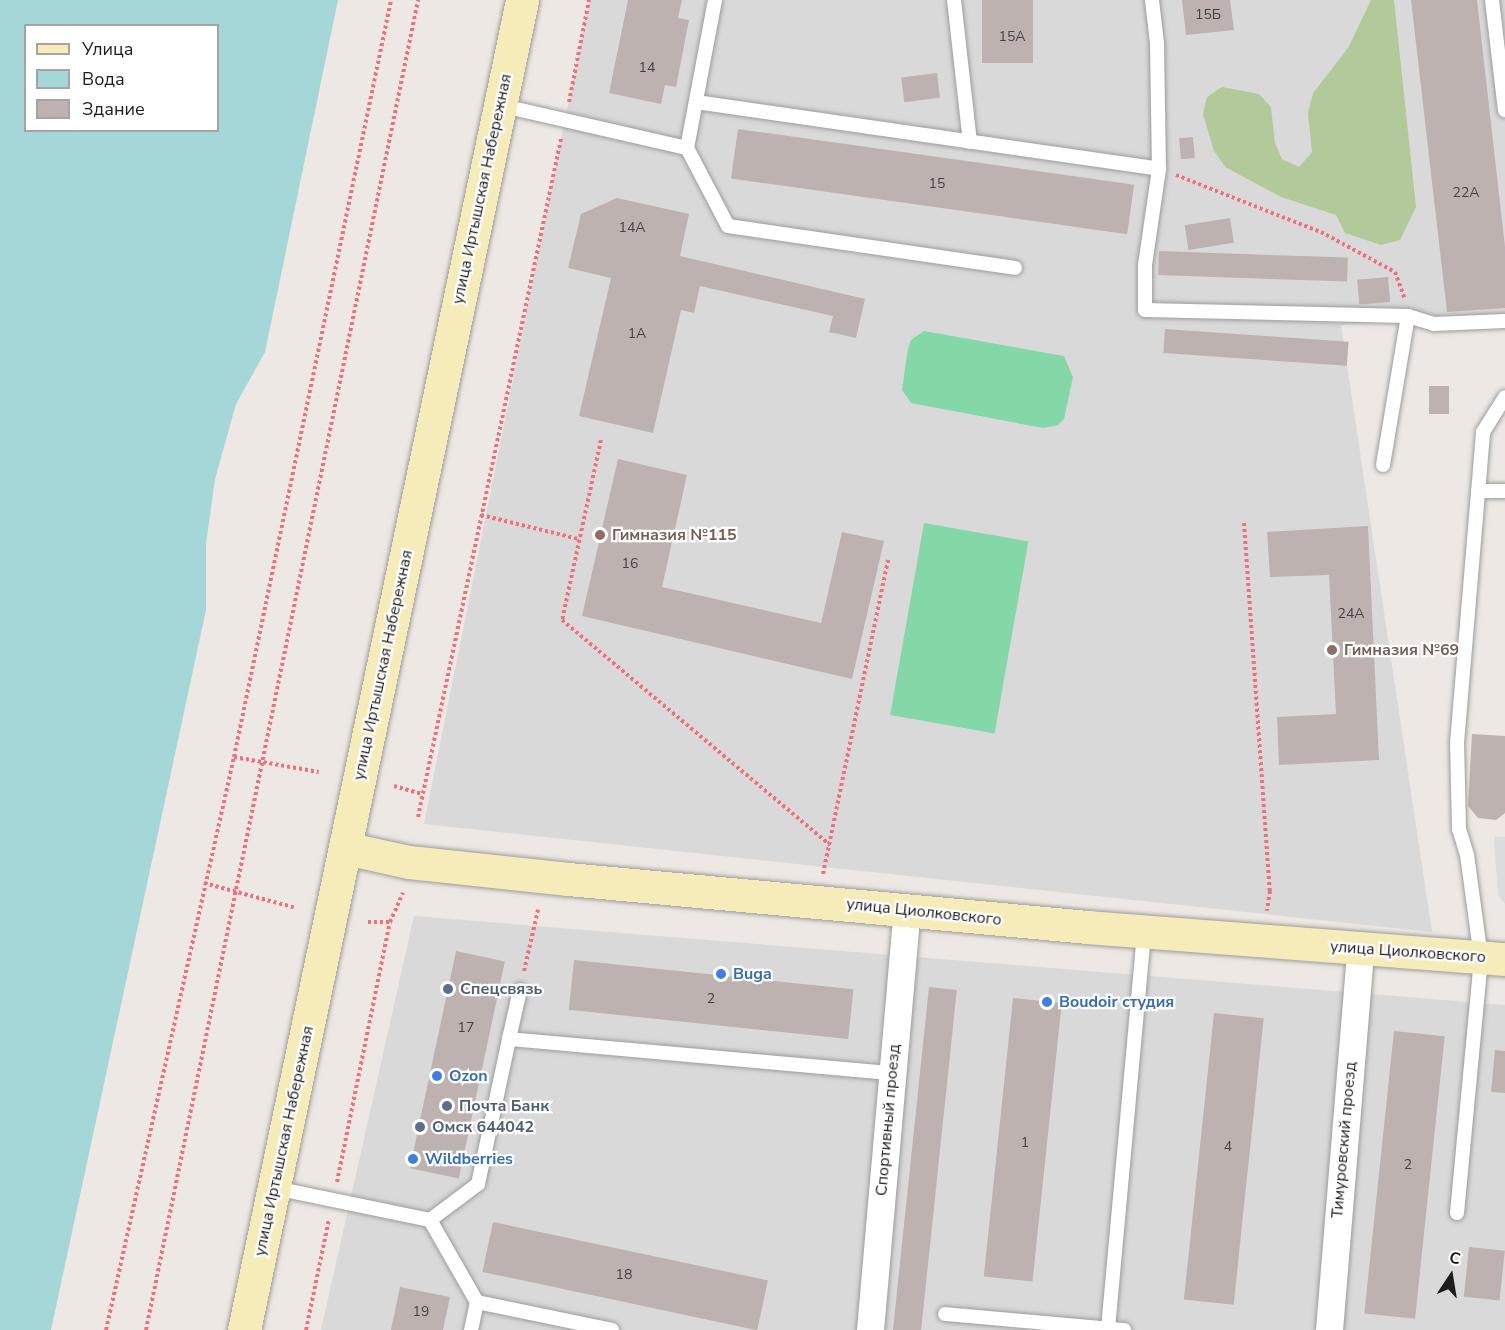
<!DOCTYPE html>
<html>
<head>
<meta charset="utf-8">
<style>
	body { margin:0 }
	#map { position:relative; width:1505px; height:1330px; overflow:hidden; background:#ede8e3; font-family:"Nunito Sans",sans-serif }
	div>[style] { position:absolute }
	.residential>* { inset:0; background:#dad9da }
	.forest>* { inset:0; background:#b2ca9a }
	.pitch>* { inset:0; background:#84d8a7; transform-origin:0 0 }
	.parking>* { inset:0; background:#dcdcdc }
	.water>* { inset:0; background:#a5d7d9 }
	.building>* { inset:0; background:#bdb2af; transform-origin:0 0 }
	.path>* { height:4px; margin-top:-2px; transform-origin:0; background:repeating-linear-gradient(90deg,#f16f7c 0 3px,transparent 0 6px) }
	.roads { filter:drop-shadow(0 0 2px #9d9d9d) drop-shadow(0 0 2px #9d9d9d) }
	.lane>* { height:14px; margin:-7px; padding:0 7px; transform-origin:7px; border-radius:7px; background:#fff }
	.street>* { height:27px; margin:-13.5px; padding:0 13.5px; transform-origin:13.5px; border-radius:13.5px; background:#fff }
	.secondary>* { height:33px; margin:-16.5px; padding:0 16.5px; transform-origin:16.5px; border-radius:16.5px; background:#f5ecb9 }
	.dots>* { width:16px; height:16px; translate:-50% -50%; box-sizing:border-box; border:3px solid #fff; border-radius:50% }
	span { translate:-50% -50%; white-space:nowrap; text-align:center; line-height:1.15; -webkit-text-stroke:4.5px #fff; paint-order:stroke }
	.number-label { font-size:14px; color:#444241 }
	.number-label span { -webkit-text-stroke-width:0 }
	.street-label { font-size:16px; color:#1c1c1c }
	.education-label { font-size:16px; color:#785e54; font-weight:700 }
	.left { translate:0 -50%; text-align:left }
	.shop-label { font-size:16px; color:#366cbe; font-weight:700 }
	.service-label { font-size:16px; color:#4e5e75; font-weight:700 }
	.legend { position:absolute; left:24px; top:24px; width:195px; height:108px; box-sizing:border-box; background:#fff; border:2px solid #a4a4a4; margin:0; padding:8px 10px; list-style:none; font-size:18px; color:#1c1c1c }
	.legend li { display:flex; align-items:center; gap:12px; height:30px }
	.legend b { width:30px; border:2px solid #a4a4a4 }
	.north { position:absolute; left:1421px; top:1246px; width:60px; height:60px; -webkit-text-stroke:4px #fff; paint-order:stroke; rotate:12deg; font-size:16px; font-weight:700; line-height:24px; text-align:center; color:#1c1c1c }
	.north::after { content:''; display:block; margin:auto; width:21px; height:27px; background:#1c1c1c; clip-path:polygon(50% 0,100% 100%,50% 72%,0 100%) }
</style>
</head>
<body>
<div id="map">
	<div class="residential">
		<div style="clip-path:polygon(589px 0,1505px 0,1505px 314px,1341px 325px,1432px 932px,424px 824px)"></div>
		<div style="clip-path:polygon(414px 916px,1505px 1005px,1505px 1330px,321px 1330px)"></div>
	</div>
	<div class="forest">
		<div style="clip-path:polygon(1371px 0,1394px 0,1416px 207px,1400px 240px,1381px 245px,1345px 233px,1336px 215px,1281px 197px,1225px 167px,1214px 151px,1203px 114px,1207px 97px,1222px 87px,1259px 94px,1271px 107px,1275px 143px,1282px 159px,1299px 167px,1312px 152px,1308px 113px,1313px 93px,1348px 48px)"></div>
	</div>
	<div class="pitch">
		<div style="clip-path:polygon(924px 331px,1064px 356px,1073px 377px,1064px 419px,1058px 425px,1043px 428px,911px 403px,902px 390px,908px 348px,911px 340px)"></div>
		<div style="left:924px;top:523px;width:106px;height:195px;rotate:10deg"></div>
	</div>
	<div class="parking">
		<div style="clip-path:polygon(1494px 837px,1505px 837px,1505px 904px,1498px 896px)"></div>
	</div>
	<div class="water">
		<div style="clip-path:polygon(evenodd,0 0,338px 0,265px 352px,236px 404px,215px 479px,206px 544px,206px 610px,51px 1330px,0 1330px,0 0,26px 26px,218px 26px,218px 130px,26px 130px,26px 26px)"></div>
	</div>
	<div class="building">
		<div style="clip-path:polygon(628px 0,682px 0,678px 18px,689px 20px,676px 87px,665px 85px,661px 104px,609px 93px)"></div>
		<div style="left:982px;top:0;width:51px;height:63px"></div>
		<div style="clip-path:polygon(1182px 0,1230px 0,1234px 30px,1186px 35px)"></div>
		<div style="clip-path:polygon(1411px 0,1477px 0,1505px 247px,1505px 308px,1447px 312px)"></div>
		<div style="left:937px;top:73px;width:25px;height:36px;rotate:83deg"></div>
		<div style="left:738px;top:129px;width:400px;height:50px;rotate:8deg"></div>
		<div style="left:1193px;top:137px;width:21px;height:14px;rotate:85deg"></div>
		<div style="clip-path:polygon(617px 198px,689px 214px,680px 256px,865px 299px,856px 338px,829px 332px,833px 316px,700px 286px,694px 313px,681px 310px,653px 433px,579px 416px,611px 278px,568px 268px,581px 214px)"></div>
		<div style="left:1230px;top:218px;width:25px;height:46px;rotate:81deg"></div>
		<div style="left:1159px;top:251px;width:189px;height:24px;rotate:2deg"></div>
		<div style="left:1388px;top:277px;width:25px;height:31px;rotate:85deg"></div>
		<div style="left:1165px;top:329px;width:184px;height:24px;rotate:4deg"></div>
		<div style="left:1429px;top:386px;width:20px;height:28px"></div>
		<div style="clip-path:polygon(618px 459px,687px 475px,662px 587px,821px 623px,842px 532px,884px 541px,852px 679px,582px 616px)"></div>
		<div style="clip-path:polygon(1368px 526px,1379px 760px,1279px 765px,1277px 717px,1336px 714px,1329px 575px,1270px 577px,1267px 532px)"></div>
		<div style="clip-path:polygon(1472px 734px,1505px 736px,1505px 813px,1496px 820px,1478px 818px,1468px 806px)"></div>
		<div style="left:456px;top:951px;width:50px;height:222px;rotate:12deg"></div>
		<div style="left:574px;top:960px;width:281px;height:50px;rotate:6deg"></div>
		<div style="left:929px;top:987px;width:28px;height:345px;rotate:6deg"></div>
		<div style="left:1013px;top:998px;width:49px;height:280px;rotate:6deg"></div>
		<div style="left:1214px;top:1013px;width:50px;height:288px;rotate:6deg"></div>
		<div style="left:1394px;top:1031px;width:51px;height:284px;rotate:6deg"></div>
		<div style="clip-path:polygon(1495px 1050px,1505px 1051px,1505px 1093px,1491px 1092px)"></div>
		<div style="left:493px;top:1222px;width:281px;height:51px;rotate:12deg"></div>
		<div style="left:1469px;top:1247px;width:36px;height:50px;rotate:6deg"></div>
		<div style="clip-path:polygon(400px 1287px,450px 1297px,443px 1330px,391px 1330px)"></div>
	</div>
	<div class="path">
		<div style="left:569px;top:102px;width:104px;rotate:-78.9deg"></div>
		<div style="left:1176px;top:175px;width:156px;rotate:21.5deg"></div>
		<div style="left:1321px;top:232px;width:84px;rotate:28.4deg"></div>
		<div style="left:1395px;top:272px;width:27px;rotate:70deg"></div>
		<div style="left:601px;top:440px;width:184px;rotate:102.2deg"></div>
		<div style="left:562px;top:620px;width:350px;rotate:40deg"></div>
		<div style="left:481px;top:515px;width:101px;rotate:13.8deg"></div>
		<div style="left:1244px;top:523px;width:369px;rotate:86deg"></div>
		<div style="left:1270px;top:891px;width:20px;rotate:99deg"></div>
		<div style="left:234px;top:757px;width:86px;rotate:10deg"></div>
		<div style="left:394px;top:786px;width:29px;rotate:16deg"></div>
		<div style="left:418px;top:817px;width:693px;rotate:-78.09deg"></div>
		<div style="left:823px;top:874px;width:321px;rotate:-78.3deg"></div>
		<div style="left:204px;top:883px;width:95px;rotate:15.2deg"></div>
		<div style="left:368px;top:922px;width:22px"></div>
		<div style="left:524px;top:971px;width:63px;rotate:-77.1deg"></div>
		<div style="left:337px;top:1182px;width:265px;rotate:-78.5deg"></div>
		<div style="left:390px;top:922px;width:32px;rotate:-66deg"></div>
		<div style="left:106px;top:1330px;width:587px;rotate:-77.41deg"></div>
		<div style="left:234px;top:757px;width:773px;rotate:-78.28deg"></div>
		<div style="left:146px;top:1330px;width:1358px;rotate:-78.44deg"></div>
		<div style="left:306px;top:1330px;width:113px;rotate:-78.3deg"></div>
	</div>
	<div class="roads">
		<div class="lane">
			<div style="left:715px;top:0;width:151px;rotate:100.7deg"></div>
			<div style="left:687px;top:148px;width:88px;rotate:62.3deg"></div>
			<div style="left:728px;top:226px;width:290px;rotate:8.3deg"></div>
			<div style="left:954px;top:0;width:143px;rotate:83.6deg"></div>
			<div style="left:1152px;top:0;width:43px;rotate:83.4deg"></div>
			<div style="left:1157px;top:43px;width:126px;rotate:89.1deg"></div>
			<div style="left:1492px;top:0;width:111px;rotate:83.3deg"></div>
			<div style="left:696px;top:102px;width:468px;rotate:8.2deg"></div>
			<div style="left:1159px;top:169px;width:97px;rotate:98.3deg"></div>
			<div style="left:1145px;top:265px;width:45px;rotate:90deg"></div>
			<div style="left:1145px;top:310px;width:263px;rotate:1.3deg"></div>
			<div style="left:1408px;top:316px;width:27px;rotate:17deg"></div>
			<div style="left:1434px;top:324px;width:71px;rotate:-2.4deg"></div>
			<div style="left:499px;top:105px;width:193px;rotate:12.9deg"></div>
			<div style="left:1383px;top:465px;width:151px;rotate:-80.5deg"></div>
			<div style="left:1478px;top:491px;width:27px"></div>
			<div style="left:509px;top:1039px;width:50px;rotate:-77.3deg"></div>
			<div style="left:275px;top:1188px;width:158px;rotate:11.7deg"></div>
			<div style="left:430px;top:1220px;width:95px;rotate:60.2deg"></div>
			<div style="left:477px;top:1302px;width:29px;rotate:102deg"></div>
			<div style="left:1457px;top:1213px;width:256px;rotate:-84.6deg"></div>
			<div style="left:1481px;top:958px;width:104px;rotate:-97.7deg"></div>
			<div style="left:1467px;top:855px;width:27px;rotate:-107deg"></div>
			<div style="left:1459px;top:829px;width:86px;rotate:-91.3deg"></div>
			<div style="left:1457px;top:743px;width:312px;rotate:-85.2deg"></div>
			<div style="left:1483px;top:432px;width:41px;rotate:-57.8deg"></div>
			<div style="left:430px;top:1220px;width:60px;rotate:-36.9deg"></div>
			<div style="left:478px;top:1184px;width:148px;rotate:-77.9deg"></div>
			<div style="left:509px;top:1039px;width:386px;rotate:5.1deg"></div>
			<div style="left:477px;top:1302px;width:138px;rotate:11.7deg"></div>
			<div style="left:945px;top:1314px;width:180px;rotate:5.1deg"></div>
			<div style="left:1108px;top:1329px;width:400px;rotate:-84.8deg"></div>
		</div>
		<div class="street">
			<div style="left:870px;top:1330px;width:422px;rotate:-85deg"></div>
			<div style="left:1329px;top:1330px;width:381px;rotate:-85.3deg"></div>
		</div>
		<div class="secondary">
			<div style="left:345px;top:848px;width:66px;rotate:12.3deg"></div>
			<div style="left:409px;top:862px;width:160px;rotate:6.1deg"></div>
			<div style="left:568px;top:879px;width:521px;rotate:5.28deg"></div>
			<div style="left:1087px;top:927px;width:419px;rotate:4.4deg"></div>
			<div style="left:244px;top:1330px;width:1359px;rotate:-78.19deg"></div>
		</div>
	</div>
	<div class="dots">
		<div style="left:600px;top:535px;background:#8d6e63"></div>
		<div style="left:1332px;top:650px;background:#8d6e63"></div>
		<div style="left:721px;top:974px;background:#3f7fe0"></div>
		<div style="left:448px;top:989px;background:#5c6f8a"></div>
		<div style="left:1047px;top:1002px;background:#3f7fe0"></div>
		<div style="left:437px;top:1076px;background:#3f7fe0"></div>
		<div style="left:447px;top:1106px;background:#5c6f8a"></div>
		<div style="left:420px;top:1127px;background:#5c6f8a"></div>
		<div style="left:413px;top:1159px;background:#3f7fe0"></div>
	</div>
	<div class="number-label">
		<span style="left:1208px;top:15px">15Б</span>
		<span style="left:1012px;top:37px">15А</span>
		<span style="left:647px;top:68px">14</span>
		<span style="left:937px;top:184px">15</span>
		<span style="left:1466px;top:193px">22А</span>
		<span style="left:632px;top:228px">14А</span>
		<span style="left:637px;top:334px">1А</span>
		<span style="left:630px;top:564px">16</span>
		<span style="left:1351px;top:614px">24А</span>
		<span style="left:711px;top:999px">2</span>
		<span style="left:466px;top:1028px">17</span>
		<span style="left:1025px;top:1143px">1</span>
		<span style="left:1228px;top:1147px">4</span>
		<span style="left:1408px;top:1165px">2</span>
		<span style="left:624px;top:1275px">18</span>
		<span style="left:421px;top:1312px">19</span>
	</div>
	<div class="street-label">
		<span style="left:482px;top:189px;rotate:-78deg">улица Иртышская Набережная</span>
		<span style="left:383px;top:665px;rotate:-78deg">улица Иртышская Набережная</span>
		<span style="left:924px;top:912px;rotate:6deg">улица Циолковского</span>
		<span style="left:1408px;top:952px;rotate:4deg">улица Циолковского</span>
		<span style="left:888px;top:1120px;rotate:-85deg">Спортивный проезд</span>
		<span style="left:1344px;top:1140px;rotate:-85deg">Тимуровский проезд</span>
		<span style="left:284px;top:1141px;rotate:-78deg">улица Иртышская Набережная</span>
	</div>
	<div class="education-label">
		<span class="left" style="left:612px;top:535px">Гимназия №115</span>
		<span class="left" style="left:1344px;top:650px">Гимназия №69</span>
	</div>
	<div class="shop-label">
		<span class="left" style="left:733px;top:974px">Buga</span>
		<span class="left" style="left:1059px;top:1002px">Boudoir студия</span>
		<span class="left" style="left:449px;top:1076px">Ozon</span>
		<span class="left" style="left:425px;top:1159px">Wildberries</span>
	</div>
	<div class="service-label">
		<span class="left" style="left:460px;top:989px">Спецсвязь</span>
		<span class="left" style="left:459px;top:1106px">Почта Банк</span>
		<span class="left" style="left:432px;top:1127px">Омск 644042</span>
	</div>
	<ul class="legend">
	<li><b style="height:8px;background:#f5ecb9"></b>Улица</li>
	<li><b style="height:16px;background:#a5d7d9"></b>Вода</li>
	<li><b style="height:16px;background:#bdb2af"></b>Здание</li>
	</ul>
	<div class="north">С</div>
</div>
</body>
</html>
